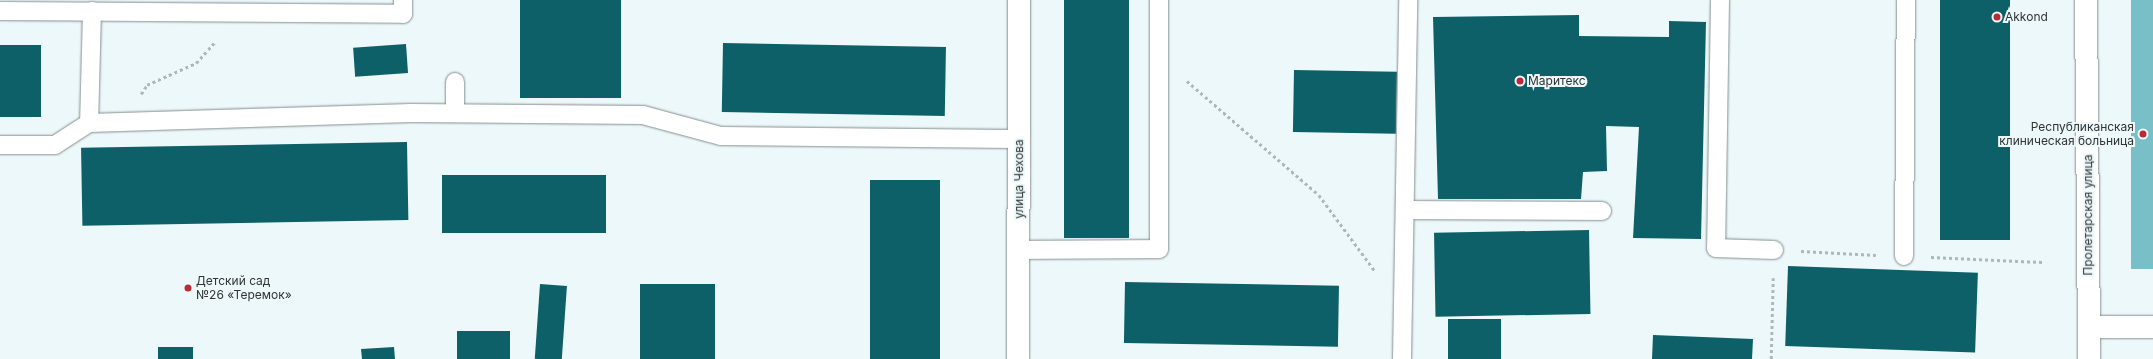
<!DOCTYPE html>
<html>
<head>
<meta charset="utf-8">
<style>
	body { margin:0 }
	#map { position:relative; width:2153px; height:359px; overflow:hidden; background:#edf8fa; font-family:Inter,sans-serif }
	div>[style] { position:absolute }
	.forest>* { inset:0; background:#78bfc8; transform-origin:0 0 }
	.building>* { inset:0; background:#0e6068; transform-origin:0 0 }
	.path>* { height:2.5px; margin-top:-1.25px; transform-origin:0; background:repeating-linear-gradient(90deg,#afb8b9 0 3px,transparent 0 6px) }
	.roads { filter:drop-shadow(0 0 1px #848e8f) drop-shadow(0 0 1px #848e8f) }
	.service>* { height:18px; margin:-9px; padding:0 9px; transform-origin:9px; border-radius:9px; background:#fff }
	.tertiary>* { height:22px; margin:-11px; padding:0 11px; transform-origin:11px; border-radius:11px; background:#fff }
	.dots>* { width:11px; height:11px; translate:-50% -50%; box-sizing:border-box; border:2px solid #edf8fa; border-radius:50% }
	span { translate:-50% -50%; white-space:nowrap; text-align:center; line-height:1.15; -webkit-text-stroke:4px #edf8fa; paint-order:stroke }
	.poi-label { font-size:12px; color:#303435 }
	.left { translate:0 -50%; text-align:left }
	.right { translate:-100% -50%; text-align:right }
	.street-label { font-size:12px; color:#303435 }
</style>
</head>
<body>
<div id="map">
	<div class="forest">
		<div style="left:2131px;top:0;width:22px;height:269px"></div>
	</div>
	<div class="building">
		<div style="left:520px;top:0;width:101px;height:98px"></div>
		<div style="left:1064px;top:0;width:65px;height:238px"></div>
		<div style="left:1940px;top:0;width:70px;height:240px"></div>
		<div style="clip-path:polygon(1579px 15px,1579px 36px,1669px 37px,1669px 21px,1706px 22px,1701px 239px,1633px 238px,1639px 127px,1606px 126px,1607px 171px,1583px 172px,1581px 199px,1438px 199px,1433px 17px)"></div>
		<div style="left:723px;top:43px;width:223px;height:69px;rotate:1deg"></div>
		<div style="left:406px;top:44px;width:29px;height:53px;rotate:86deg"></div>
		<div style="left:0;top:45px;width:41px;height:72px"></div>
		<div style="left:1294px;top:70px;width:103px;height:62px;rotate:1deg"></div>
		<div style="left:407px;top:142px;width:78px;height:326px;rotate:89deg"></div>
		<div style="left:442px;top:175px;width:164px;height:58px"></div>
		<div style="left:870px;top:180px;width:70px;height:179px"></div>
		<div style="left:1589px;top:230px;width:84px;height:155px;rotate:89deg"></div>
		<div style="left:1788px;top:266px;width:190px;height:80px;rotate:2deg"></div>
		<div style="left:1125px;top:282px;width:214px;height:61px;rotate:1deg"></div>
		<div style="left:540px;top:284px;width:27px;height:75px;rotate:4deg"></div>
		<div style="left:640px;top:284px;width:75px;height:75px"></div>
		<div style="left:1448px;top:319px;width:53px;height:40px"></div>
		<div style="left:457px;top:331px;width:53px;height:28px"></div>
		<div style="clip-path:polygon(1653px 335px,1753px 339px,1752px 359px,1652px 359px)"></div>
		<div style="left:193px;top:347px;width:12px;height:35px;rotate:90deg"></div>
		<div style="clip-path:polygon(394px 347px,395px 359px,362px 359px,361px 349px)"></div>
	</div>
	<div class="path">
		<div style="left:1187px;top:81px;width:174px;rotate:40.8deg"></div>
		<div style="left:1319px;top:195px;width:94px;rotate:53.6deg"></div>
		<div style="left:141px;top:94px;width:11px;rotate:-56deg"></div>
		<div style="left:147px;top:85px;width:54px;rotate:-24.2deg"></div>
		<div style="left:196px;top:63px;width:30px;rotate:-48deg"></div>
		<div style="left:1801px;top:251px;width:75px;rotate:3.1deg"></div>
		<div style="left:1931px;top:257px;width:112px;rotate:2.6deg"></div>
		<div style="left:1771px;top:359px;width:81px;rotate:-88.6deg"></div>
	</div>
	<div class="roads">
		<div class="service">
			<div style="left:1720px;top:0;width:248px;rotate:90.9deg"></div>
			<div style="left:1716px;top:248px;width:58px;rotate:2deg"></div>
			<div style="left:0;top:11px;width:403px;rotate:0.4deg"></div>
			<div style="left:403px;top:14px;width:14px;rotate:-90deg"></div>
			<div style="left:92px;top:11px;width:112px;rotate:91.5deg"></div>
			<div style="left:89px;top:123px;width:322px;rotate:-1.8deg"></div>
			<div style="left:411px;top:113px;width:232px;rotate:0.5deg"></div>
			<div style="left:643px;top:115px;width:81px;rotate:15.1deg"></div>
			<div style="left:721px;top:136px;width:298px;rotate:0.6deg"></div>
			<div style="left:455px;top:113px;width:31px;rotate:-90deg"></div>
			<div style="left:0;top:145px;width:55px"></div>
			<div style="left:55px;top:145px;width:40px;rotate:-32.9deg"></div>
			<div style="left:1405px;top:210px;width:197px;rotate:0.3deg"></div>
			<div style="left:1018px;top:250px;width:141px;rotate:-0.4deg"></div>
			<div style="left:1159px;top:249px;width:249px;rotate:-90deg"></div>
			<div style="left:1904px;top:256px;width:256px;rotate:-89.6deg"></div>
			<div style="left:1402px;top:359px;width:359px;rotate:-89deg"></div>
		</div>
		<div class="tertiary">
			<div style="left:2086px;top:0;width:359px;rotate:89.5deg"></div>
			<div style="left:2089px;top:327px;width:64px"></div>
			<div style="left:1018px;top:359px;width:359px;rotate:-89.8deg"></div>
		</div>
	</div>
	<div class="dots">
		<div style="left:1997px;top:17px;background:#bb2b36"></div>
		<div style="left:1520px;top:81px;background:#bb2b36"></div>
		<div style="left:2143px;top:134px;background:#bb2b36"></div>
		<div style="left:188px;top:288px;background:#bb2b36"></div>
	</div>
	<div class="poi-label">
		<span class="left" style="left:2005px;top:17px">Akkond</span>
		<span class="left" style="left:1528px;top:81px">Маритекс</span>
		<span class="right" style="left:2134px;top:134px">Республиканская<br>клиническая больница</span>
		<span class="left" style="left:196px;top:288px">Детский сад<br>№26 «Теремок»</span>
	</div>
	<div class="street-label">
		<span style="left:1019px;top:179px;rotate:-90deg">улица Чехова</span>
		<span style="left:2088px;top:215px;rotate:-90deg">Пролетарская улица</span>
	</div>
</div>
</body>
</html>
